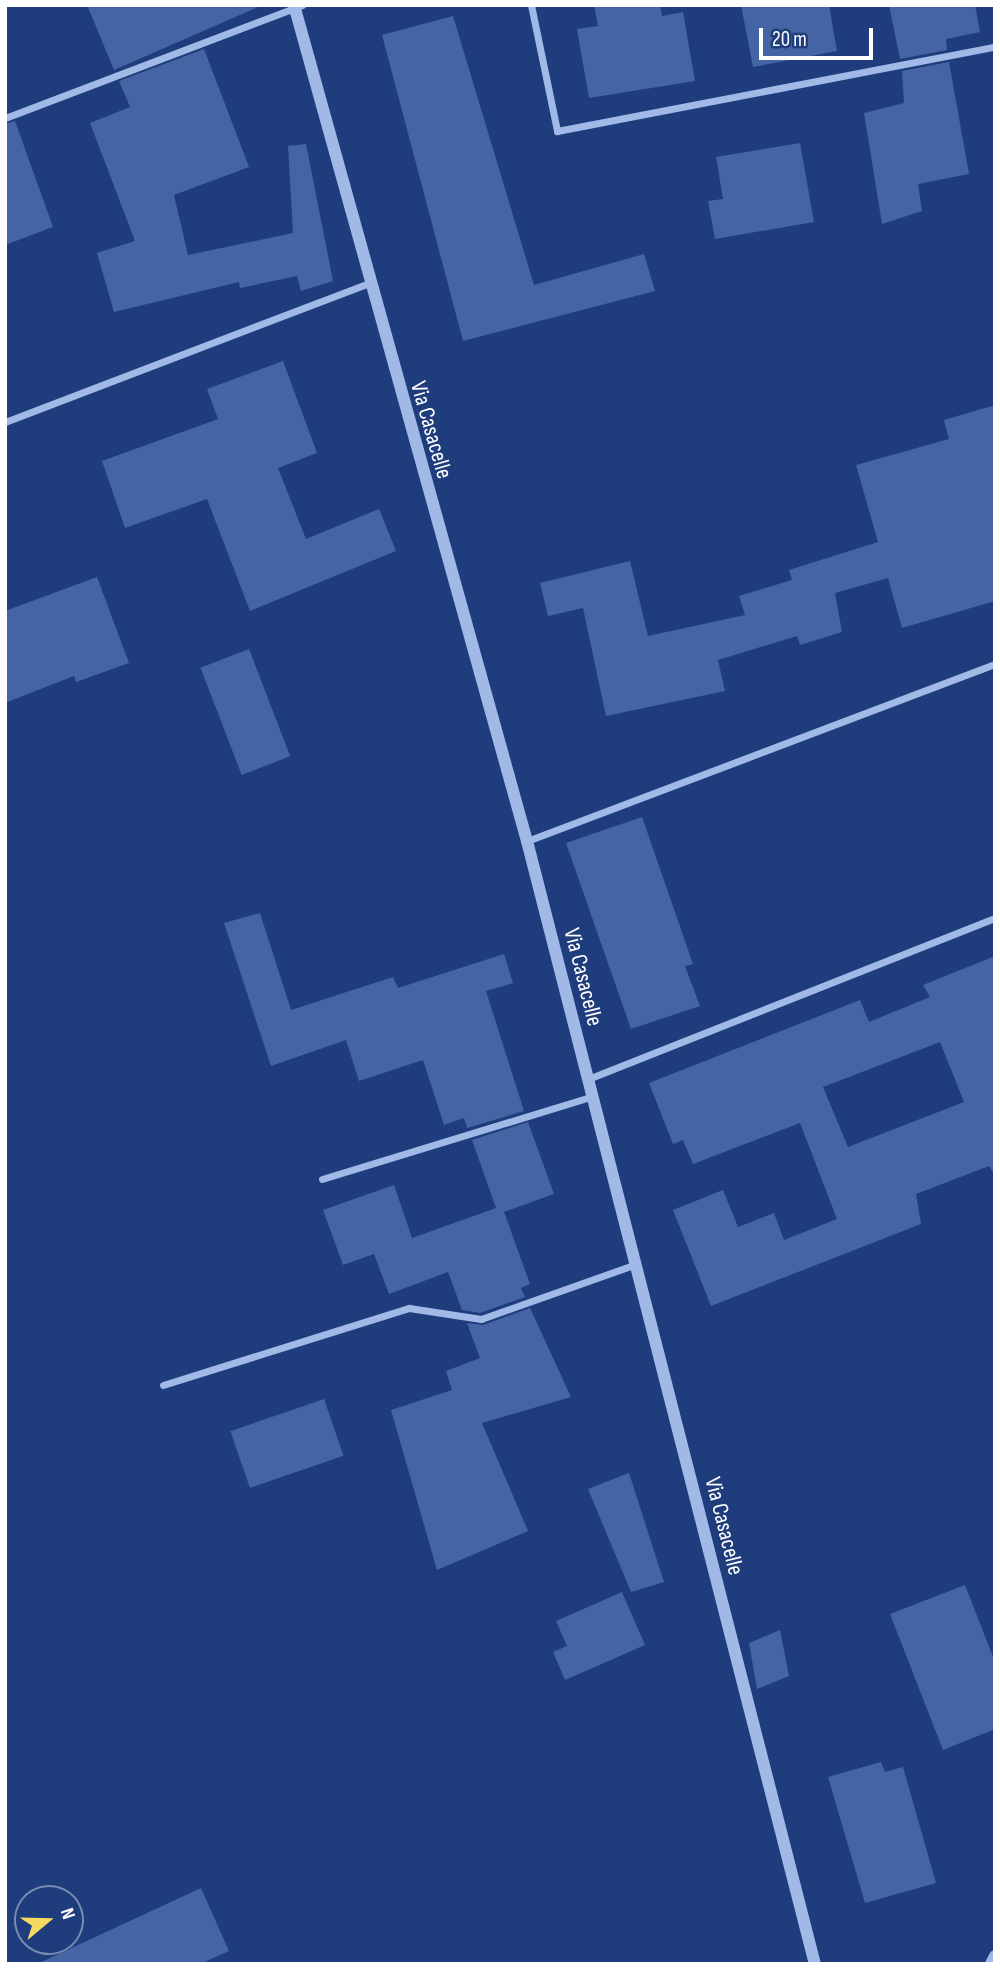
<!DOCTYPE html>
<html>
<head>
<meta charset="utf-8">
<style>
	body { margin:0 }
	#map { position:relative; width:1000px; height:1969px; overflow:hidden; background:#1f3d7c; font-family:"Sofia Sans Condensed",sans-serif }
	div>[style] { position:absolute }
	.building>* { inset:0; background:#4464a3; transform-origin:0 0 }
	.minor>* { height:7px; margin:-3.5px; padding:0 3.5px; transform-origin:3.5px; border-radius:3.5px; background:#a1b9e6 }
	.tertiary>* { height:12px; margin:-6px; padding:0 6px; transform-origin:6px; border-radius:6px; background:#a1b9e6 }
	span { translate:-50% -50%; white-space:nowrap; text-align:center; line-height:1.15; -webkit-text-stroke:7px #1f3d7c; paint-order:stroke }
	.street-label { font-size:23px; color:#fff }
	.frame { position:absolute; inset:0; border:7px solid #fff; pointer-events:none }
	.north { position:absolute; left:14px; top:1885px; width:70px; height:70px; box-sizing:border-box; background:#1f3d7c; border:2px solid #798bb0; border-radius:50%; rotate:71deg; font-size:19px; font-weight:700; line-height:28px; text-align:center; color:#fff }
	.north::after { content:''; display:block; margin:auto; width:24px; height:32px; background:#f4da61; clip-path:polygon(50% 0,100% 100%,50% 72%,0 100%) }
	.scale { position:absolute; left:759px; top:28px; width:114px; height:32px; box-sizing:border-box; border:4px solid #fff; border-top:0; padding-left:9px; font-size:21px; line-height:24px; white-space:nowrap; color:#fff; -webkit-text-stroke:5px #1f3d7c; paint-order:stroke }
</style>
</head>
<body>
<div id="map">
	<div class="building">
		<div style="clip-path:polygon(87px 5px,258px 5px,258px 7px,114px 70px)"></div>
		<div style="clip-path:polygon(594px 5px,660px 5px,662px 16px,683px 12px,695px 81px,589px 98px,577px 29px,598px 26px)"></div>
		<div style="clip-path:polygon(741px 5px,829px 5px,837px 51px,753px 67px)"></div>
		<div style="clip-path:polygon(889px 5px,975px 5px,980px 32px,946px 39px,947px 50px,900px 59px)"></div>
		<div style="clip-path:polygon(453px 16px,534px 285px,644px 254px,655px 291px,463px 341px,382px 35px)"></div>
		<div style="clip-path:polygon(204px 49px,249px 167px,174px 195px,188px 255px,293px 233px,288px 146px,306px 144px,333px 281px,301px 291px,297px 276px,240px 288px,239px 282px,114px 312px,97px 253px,135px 241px,90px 123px,130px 107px,119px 81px)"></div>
		<div style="clip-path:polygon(949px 62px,969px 174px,918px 184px,922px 211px,882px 224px,864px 113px,904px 103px,902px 71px)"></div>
		<div style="clip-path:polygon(15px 121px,53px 227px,5px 245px,5px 124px)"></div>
		<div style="clip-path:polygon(800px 143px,814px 222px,715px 239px,708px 201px,723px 199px,716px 157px)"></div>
		<div style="clip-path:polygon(283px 361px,317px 453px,278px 468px,306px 539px,379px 509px,396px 551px,250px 611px,207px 499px,125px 528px,102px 461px,218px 419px,207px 389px)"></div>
		<div style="clip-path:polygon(995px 405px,995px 601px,902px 628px,888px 578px,835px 593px,842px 632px,800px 645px,797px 636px,718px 660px,725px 691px,606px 716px,583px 608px,548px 616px,540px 583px,630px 561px,648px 636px,745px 615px,739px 596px,792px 580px,789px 570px,878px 542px,856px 465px,949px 439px,944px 420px)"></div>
		<div style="clip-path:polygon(97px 577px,129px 663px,76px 682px,74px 676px,5px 703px,5px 611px)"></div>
		<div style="left:249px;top:649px;width:115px;height:52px;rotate:69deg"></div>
		<div style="clip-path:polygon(642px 817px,693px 964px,685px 966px,700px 1006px,631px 1029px,566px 843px)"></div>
		<div style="clip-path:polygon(260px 913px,291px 1010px,393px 977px,398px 988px,504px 954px,513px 983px,486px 991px,524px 1111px,467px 1128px,464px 1118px,444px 1125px,423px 1060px,359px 1081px,346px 1040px,271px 1066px,224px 923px)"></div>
		<div style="clip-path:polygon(evenodd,995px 956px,995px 1175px,989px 1166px,916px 1194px,921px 1224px,711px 1306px,673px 1210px,723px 1190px,738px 1227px,774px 1213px,784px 1240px,837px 1219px,800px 1123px,693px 1164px,683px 1140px,673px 1144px,649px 1083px,860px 1000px,869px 1022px,930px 997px,923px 985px,995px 956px,940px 1042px,964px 1102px,848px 1147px,823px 1087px,940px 1042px)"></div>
		<div style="clip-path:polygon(528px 1122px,554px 1194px,504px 1212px,530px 1284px,521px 1288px,525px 1297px,480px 1313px,462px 1310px,448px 1272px,389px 1294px,374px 1254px,343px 1265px,323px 1210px,394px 1185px,412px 1238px,496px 1208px,472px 1140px)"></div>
		<div style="clip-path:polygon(530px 1308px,571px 1397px,482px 1423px,528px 1531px,437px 1570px,391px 1410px,452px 1390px,446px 1371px,480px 1358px,467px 1323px,483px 1325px)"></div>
		<div style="left:324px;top:1399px;width:60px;height:99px;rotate:71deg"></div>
		<div style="clip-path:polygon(629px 1473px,664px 1582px,631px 1592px,588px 1489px)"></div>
		<div style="clip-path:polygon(965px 1585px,995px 1662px,995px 1729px,943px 1750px,890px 1614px)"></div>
		<div style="clip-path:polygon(622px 1592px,645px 1645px,565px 1680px,553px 1652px,567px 1646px,556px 1621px)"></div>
		<div style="clip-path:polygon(780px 1630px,789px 1676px,757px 1689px,749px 1643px)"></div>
		<div style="clip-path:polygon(881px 1762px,885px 1772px,903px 1767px,936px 1883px,865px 1903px,828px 1777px)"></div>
		<div style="clip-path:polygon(201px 1888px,229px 1951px,200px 1964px,37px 1964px)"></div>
	</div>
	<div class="minor">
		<div style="left:531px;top:5px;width:129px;rotate:78.3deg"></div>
		<div style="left:557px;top:131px;width:446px;rotate:-10.9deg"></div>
		<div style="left:5px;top:118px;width:318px;rotate:-20.8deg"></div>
		<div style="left:5px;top:422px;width:387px;rotate:-20.9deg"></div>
		<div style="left:527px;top:841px;width:500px;rotate:-20.72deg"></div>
		<div style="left:588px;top:1079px;width:438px;rotate:-21.6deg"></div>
		<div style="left:322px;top:1179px;width:283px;rotate:-17deg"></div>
		<div style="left:163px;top:1385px;width:258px;rotate:-17.4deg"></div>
		<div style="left:409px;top:1308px;width:73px;rotate:8.7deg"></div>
		<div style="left:481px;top:1319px;width:164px;rotate:-19.5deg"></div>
	</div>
	<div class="tertiary">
		<div style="left:294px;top:5px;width:868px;rotate:74.43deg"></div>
		<div style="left:527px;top:841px;width:1159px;rotate:75.62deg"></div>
		<div style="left:991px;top:1964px;width:9px;rotate:-63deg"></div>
	</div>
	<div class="street-label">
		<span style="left:431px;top:430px;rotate:74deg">Via Casacelle</span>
		<span style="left:583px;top:977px;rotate:76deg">Via Casacelle</span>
		<span style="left:724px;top:1526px;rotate:76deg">Via Casacelle</span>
	</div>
	<div class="frame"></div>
	<div class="north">N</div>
	<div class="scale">20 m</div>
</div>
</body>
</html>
